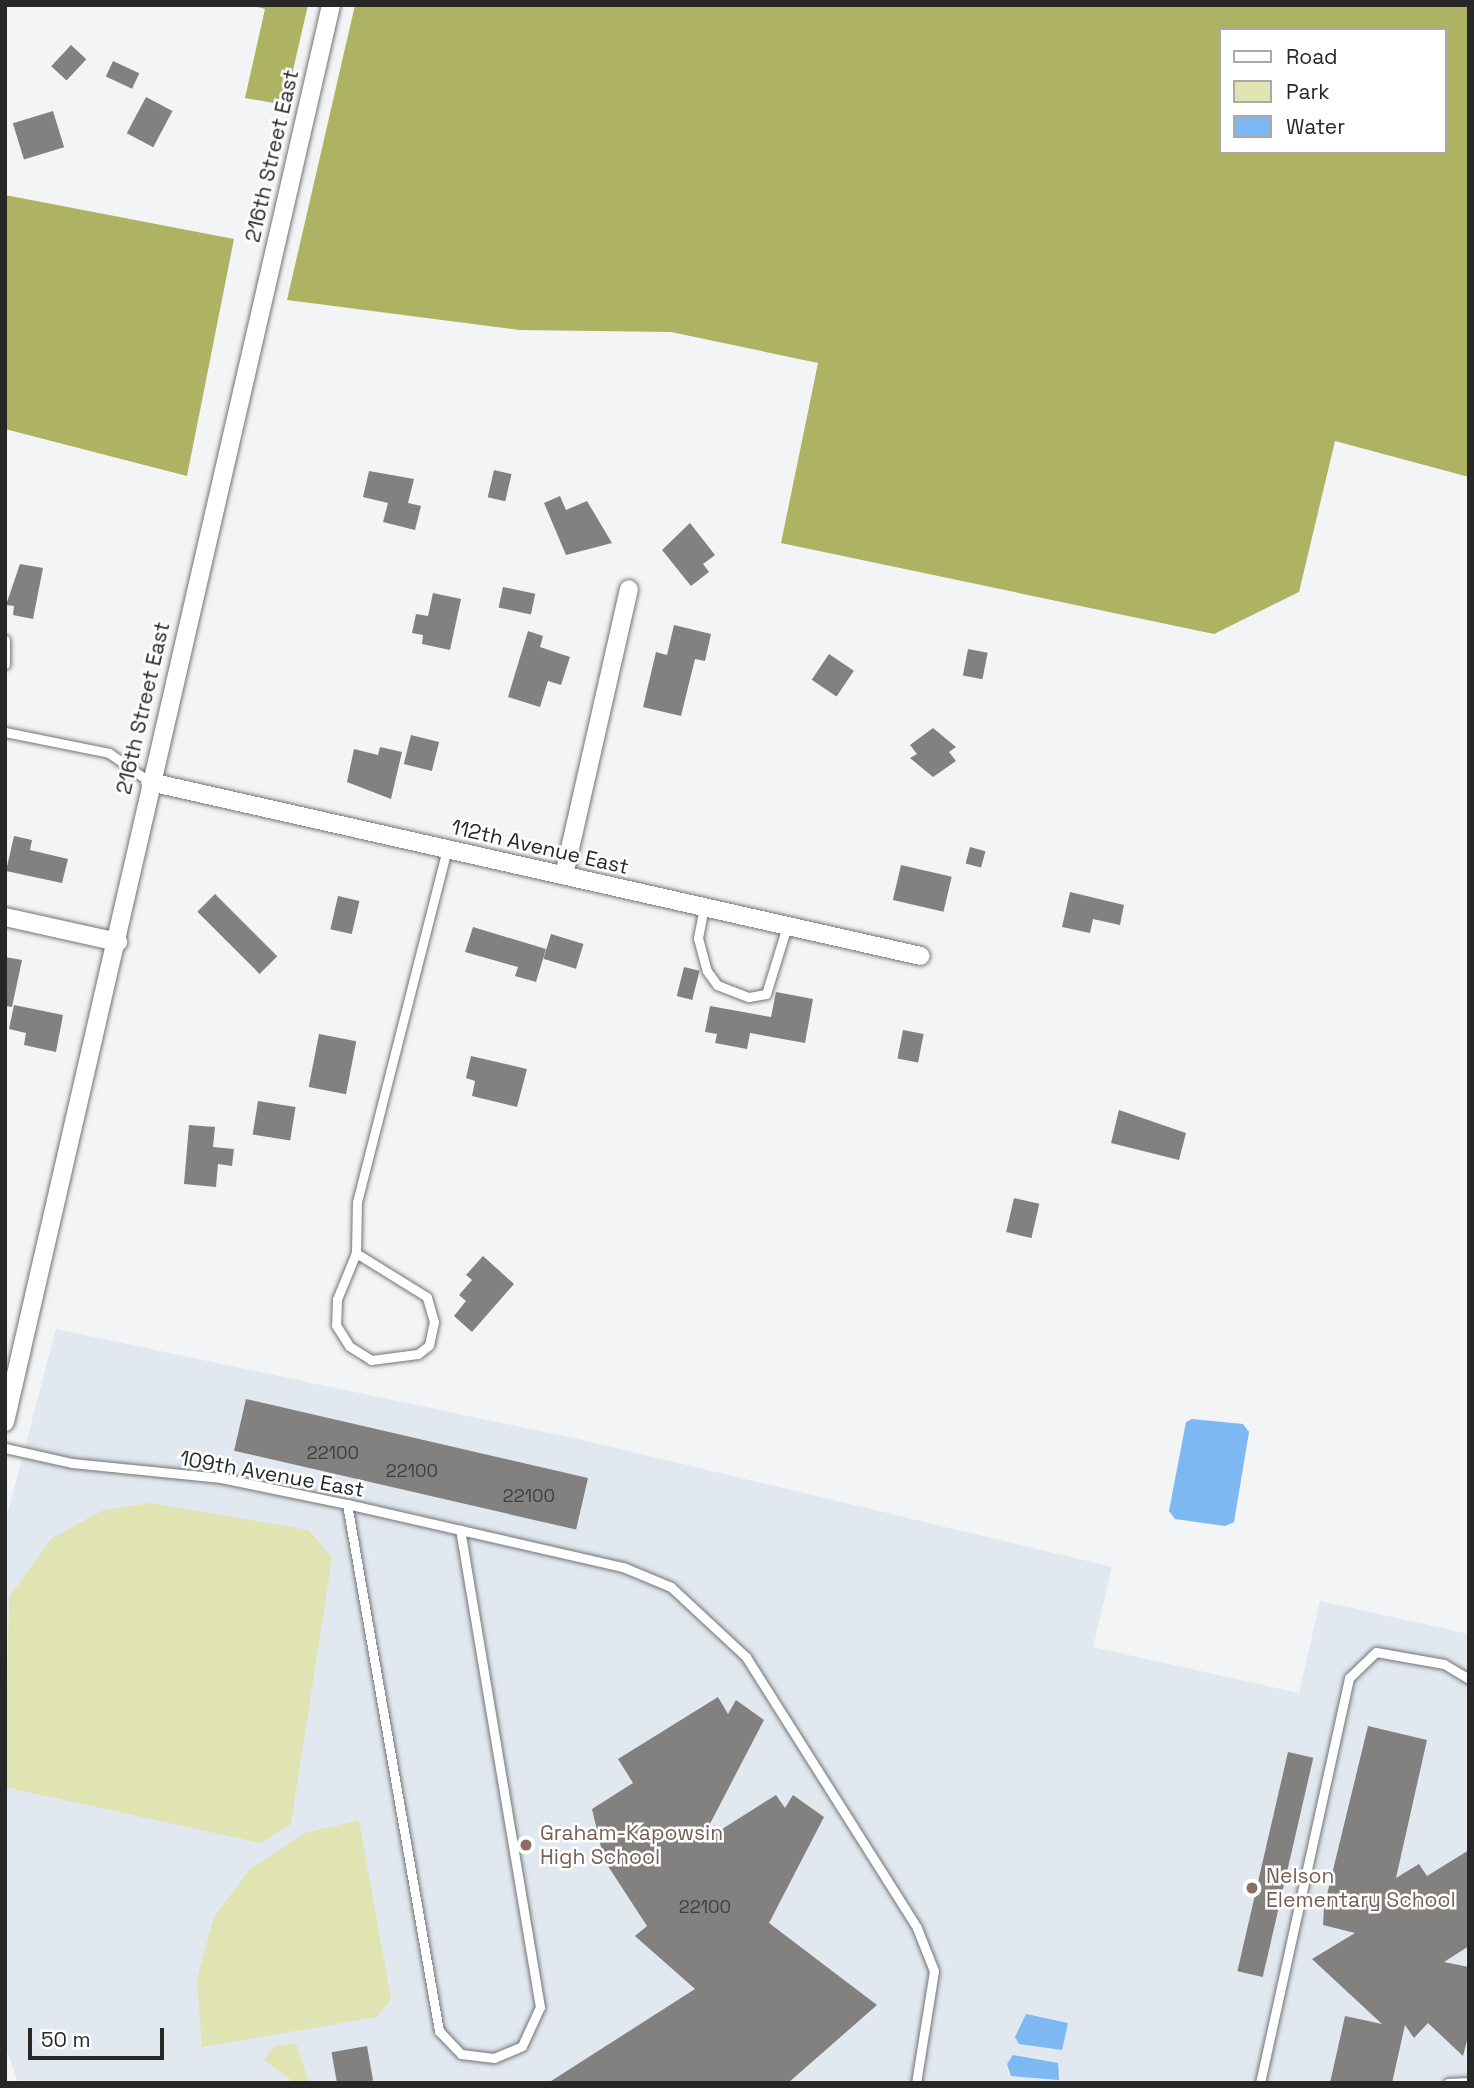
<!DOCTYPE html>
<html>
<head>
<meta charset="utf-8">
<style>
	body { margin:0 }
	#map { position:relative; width:1474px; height:2088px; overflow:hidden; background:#f2f4f5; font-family:"Space Grotesk",sans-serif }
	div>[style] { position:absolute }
	.built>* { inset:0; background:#e1e8ef }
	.green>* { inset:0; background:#e0e4b3 }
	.forest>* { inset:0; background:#aeb363 }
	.water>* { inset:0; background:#7eb8f3 }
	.building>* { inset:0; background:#828180; transform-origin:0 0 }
	.roads { filter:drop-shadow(0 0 2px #737475) drop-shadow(0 0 2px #737475) }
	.service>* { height:9px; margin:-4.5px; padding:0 4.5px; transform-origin:4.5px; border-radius:4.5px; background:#fff }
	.minor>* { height:18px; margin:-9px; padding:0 9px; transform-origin:9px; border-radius:9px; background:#fff }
	.dots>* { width:19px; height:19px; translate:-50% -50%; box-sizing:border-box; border:4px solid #fff; border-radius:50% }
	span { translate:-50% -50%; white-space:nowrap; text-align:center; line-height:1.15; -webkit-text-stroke:5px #fff; paint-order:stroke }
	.number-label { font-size:18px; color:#3e3e3e }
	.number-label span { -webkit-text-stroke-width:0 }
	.street-label { font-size:21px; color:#272728 }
	.education-label { font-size:21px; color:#785e54 }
	.left { translate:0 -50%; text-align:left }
	.frame { position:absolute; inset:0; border:7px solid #272728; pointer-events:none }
	.legend { position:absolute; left:1219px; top:28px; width:228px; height:126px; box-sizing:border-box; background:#fff; border:2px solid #a9a9a9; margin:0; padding:9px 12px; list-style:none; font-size:21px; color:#272728 }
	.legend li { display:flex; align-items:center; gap:14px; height:35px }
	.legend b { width:35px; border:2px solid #a9a9a9 }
	.scale { position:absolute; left:28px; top:2028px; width:136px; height:32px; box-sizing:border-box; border:4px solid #272728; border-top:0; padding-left:9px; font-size:21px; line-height:24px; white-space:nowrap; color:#272728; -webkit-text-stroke:5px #fff; paint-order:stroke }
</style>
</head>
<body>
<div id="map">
	<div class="built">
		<div style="clip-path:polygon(56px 1329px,578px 1439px,1112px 1567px,1093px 1647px,1299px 1693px,1320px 1601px,1469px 1634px,1469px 2083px,18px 2083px,5px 2044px,5px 1523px)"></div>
	</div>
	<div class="green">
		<div style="clip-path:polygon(150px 1503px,309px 1530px,332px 1558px,291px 1824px,261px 1843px,5px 1787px,9px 1597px,51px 1539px,101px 1511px)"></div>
		<div style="clip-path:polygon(359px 1820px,391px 1999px,377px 2017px,202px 2047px,197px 1978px,214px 1917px,250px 1869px,305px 1833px)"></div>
		<div style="clip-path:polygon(296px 2043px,309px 2083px,295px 2083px,264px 2060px,275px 2046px)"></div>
	</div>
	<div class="forest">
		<div style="clip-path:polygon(250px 5px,308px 5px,285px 105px,245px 98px,265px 9px)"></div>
		<div style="clip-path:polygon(evenodd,355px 5px,1469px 5px,1469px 477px,1335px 441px,1299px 592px,1214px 634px,781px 543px,818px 363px,671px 332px,519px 330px,287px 300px,355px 5px,1220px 30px,1444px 30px,1444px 152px,1220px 152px,1220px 30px)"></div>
		<div style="clip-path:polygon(5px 195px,234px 239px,187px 476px,5px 429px)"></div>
	</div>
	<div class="water">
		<div style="clip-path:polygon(1192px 1419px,1243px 1424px,1249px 1432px,1234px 1522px,1225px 1526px,1175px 1519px,1169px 1511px,1186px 1422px)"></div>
		<div style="clip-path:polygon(1026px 2014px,1068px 2023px,1062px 2050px,1019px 2044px,1015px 2037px)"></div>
		<div style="clip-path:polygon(1013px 2055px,1058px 2063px,1059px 2080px,1011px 2076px,1007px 2064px)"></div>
	</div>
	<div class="building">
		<div style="left:71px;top:45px;width:21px;height:29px;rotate:43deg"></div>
		<div style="left:113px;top:61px;width:29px;height:17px;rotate:25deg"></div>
		<div style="left:146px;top:97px;width:30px;height:41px;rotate:28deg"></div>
		<div style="left:53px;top:111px;width:38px;height:42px;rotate:73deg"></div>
		<div style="left:494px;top:470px;width:18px;height:28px;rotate:13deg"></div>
		<div style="clip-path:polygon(369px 471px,414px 479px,408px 503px,421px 506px,415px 530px,383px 522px,388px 503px,363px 497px)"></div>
		<div style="clip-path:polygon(560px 496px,566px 510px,587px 501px,612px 543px,566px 555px,544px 503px)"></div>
		<div style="clip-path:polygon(690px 523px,715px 555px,703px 564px,709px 572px,691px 586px,662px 550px)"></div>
		<div style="clip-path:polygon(20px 564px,43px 568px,33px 619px,13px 615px,14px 606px,6px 605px)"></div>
		<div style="left:503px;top:587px;width:33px;height:21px;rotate:12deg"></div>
		<div style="clip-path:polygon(433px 593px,461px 599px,450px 650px,422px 644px,423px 635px,412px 633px,416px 614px,428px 616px)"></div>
		<div style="clip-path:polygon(674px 625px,711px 634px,705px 661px,695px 659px,681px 716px,643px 707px,656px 652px,667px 655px)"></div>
		<div style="clip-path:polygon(528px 631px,543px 636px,540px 647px,570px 657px,561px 685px,548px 681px,540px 707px,508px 697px)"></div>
		<div style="left:968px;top:649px;width:20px;height:27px;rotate:11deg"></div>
		<div style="left:829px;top:654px;width:30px;height:31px;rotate:34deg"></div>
		<div style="clip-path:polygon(933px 728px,956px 747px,949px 752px,956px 761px,933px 777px,910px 758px,917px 754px,910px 745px)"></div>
		<div style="left:411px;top:735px;width:29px;height:30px;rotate:14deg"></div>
		<div style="clip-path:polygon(380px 747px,402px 752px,391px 799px,347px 782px,354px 749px,378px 755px)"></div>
		<div style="clip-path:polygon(14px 836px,32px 840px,30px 850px,68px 859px,62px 883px,6px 871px)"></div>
		<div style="left:970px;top:847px;width:16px;height:17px;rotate:15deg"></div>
		<div style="left:901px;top:865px;width:52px;height:36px;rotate:13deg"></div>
		<div style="clip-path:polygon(1070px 892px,1124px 905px,1120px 925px,1093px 919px,1090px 933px,1062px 927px)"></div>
		<div style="left:215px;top:894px;width:88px;height:25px;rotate:45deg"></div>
		<div style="left:338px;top:896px;width:22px;height:34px;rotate:13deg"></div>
		<div style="clip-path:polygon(473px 927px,546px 949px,536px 982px,515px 976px,518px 967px,465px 952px)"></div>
		<div style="left:551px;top:934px;width:34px;height:26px;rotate:17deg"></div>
		<div style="clip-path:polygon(5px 957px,22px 960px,12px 1007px,5px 1006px)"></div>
		<div style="left:684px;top:967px;width:16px;height:30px;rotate:14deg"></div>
		<div style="clip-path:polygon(776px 992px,813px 999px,805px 1043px,750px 1033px,747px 1049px,715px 1043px,717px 1034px,705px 1032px,710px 1006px,771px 1017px)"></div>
		<div style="clip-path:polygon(14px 1005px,63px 1015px,56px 1052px,24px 1045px,26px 1033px,9px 1029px)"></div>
		<div style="left:903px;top:1030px;width:21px;height:29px;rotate:11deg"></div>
		<div style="left:319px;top:1034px;width:38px;height:54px;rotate:11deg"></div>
		<div style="clip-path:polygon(471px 1056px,527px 1069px,517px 1107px,472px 1096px,475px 1081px,466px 1078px)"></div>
		<div style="left:258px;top:1101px;width:38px;height:34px;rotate:9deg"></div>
		<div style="clip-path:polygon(1119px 1110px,1186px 1133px,1179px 1160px,1111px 1143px)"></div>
		<div style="clip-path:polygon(189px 1125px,215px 1127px,213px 1147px,234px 1149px,232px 1166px,218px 1164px,216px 1187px,184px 1184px)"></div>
		<div style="left:1014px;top:1198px;width:26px;height:35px;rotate:13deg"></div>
		<div style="clip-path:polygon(483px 1256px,514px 1284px,472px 1332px,454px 1316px,466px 1301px,459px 1295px,472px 1280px,466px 1275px)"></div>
		<div style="left:246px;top:1399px;width:351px;height:53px;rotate:13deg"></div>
		<div style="clip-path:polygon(718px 1697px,728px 1714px,736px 1700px,764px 1720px,700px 1843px,776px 1795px,785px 1808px,793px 1795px,824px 1817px,769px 1923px,877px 2005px,788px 2083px,548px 2083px,695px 1989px,635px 1936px,647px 1926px,604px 1860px,592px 1809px,633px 1783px,618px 1759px)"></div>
		<div style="clip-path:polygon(1368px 1726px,1427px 1740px,1396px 1878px,1419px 1864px,1427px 1876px,1469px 1850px,1469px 1946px,1444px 1962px,1469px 1967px,1469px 2033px,1463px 2056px,1428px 2023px,1414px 2038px,1405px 2025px,1392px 2083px,1330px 2083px,1345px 2016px,1382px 2024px,1312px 1959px,1355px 1933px,1323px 1925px,1324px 1907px)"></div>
		<div style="left:1288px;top:1752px;width:26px;height:225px;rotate:13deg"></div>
		<div style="left:367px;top:2046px;width:35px;height:36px;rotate:80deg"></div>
	</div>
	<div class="roads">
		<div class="service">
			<div style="left:5px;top:640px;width:24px;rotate:90deg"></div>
			<div style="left:5px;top:732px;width:106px;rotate:11.4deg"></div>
			<div style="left:109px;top:753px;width:50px;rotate:35.3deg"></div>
			<div style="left:704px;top:907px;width:32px;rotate:101deg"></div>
			<div style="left:698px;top:938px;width:34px;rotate:75deg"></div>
			<div style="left:707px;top:971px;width:17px;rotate:54deg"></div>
			<div style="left:717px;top:985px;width:34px;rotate:21deg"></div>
			<div style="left:749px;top:997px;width:17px;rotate:-10deg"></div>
			<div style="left:766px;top:994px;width:71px;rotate:-72.8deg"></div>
			<div style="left:356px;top:1253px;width:50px;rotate:112.4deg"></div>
			<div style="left:337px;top:1299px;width:26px;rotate:92deg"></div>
			<div style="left:336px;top:1325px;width:25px;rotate:58deg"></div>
			<div style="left:349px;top:1346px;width:26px;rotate:32deg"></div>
			<div style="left:371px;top:1360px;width:47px;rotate:-7.3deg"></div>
			<div style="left:418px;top:1354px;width:14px;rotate:-39deg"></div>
			<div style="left:429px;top:1345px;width:24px;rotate:-78deg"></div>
			<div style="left:434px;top:1322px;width:26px;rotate:-106deg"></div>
			<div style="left:427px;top:1297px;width:84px;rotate:-148.2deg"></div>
			<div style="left:356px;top:1253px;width:51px;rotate:-88.9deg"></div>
			<div style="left:357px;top:1202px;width:364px;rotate:-75.7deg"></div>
			<div style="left:5px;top:1448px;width:69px;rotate:12.6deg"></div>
			<div style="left:72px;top:1463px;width:150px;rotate:5.7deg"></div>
			<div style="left:221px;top:1478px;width:129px;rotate:11.7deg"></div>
			<div style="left:347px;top:1504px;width:283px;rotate:12.9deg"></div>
			<div style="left:623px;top:1567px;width:52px;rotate:22.6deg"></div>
			<div style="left:671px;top:1587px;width:103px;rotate:43deg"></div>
			<div style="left:746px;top:1657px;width:320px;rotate:57.7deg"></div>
			<div style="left:917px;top:1928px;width:46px;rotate:68.4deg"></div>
			<div style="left:934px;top:1971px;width:113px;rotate:99.1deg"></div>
			<div style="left:347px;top:1504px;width:535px;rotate:80.1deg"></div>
			<div style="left:439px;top:2031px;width:32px;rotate:46deg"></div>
			<div style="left:461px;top:2054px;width:33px;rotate:7deg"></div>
			<div style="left:494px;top:2058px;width:30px;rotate:-23deg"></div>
			<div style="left:522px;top:2046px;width:43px;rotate:-65.2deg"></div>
			<div style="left:540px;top:2007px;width:484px;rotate:-99.5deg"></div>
			<div style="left:1260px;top:2083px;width:415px;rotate:-77.6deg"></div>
			<div style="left:1349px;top:1678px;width:37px;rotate:-44deg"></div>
			<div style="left:1376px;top:1652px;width:69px;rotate:10deg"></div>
			<div style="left:1444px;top:1664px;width:29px;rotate:31deg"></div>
			<div style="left:1448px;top:2083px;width:21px;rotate:-3deg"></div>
		</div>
		<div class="minor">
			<div style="left:150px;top:782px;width:790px;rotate:12.72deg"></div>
			<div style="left:564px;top:875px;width:293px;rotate:-77.2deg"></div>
			<div style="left:5px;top:917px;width:116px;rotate:12.5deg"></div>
			<div style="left:5px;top:1422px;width:1454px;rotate:-77.04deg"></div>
		</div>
	</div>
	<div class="dots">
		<div style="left:526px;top:1845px;background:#8d6e63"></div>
		<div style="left:1252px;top:1888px;background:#8d6e63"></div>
	</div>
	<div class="number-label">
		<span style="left:333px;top:1453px">22100</span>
		<span style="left:412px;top:1471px">22100</span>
		<span style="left:529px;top:1496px">22100</span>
		<span style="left:705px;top:1907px">22100</span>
	</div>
	<div class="street-label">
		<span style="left:272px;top:156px;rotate:-77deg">216th Street East</span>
		<span style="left:143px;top:708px;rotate:-77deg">216th Street East</span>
		<span style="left:540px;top:847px;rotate:13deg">112th Avenue East</span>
		<span style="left:272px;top:1474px;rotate:10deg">109th Avenue East</span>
	</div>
	<div class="education-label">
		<span class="left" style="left:540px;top:1845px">Graham-Kapowsin<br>High School</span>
		<span class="left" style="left:1266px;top:1888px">Nelson<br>Elementary School</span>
	</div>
	<div class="frame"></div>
	<ul class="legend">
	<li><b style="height:9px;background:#fff"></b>Road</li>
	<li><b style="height:19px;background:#e0e4b3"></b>Park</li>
	<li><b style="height:19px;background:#7eb8f3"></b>Water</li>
	</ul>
	<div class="scale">50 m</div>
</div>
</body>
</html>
